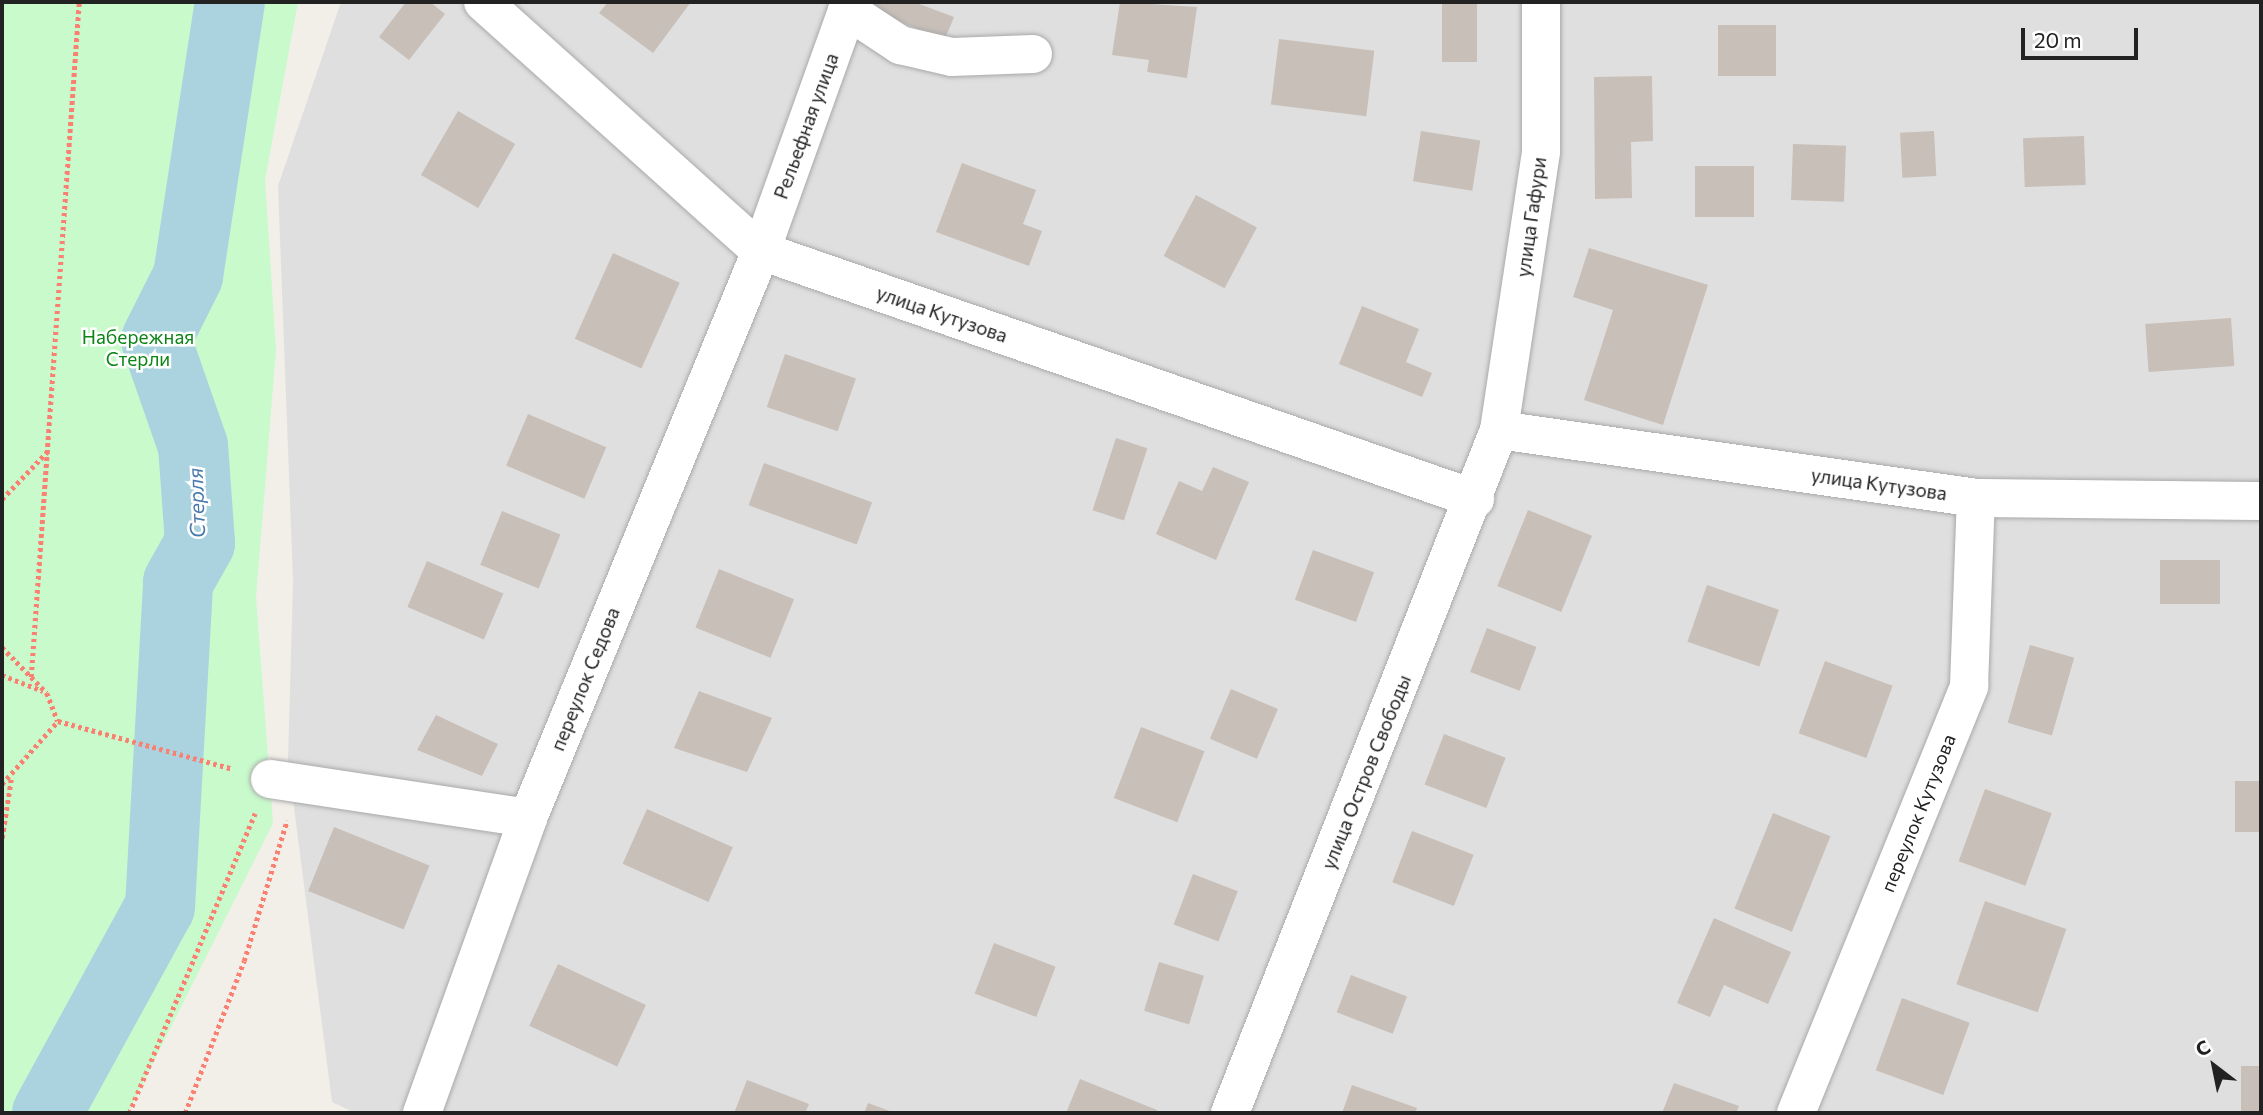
<!DOCTYPE html>
<html>
<head>
<meta charset="utf-8">
<style>
	body { margin:0 }
	#map { position:relative; width:2263px; height:1115px; overflow:hidden; background:#f2efe9; font-family:Commissioner,sans-serif }
	div>[style] { position:absolute }
	.residential>* { inset:0; background:#e0dfdf }
	.park>* { inset:0; background:#c8facc }
	.river>* { height:70px; margin:-35px; padding:0 35px; transform-origin:35px; border-radius:35px; background:#aad3df }
	.building>* { inset:0; background:#c7bfb8; transform-origin:0 0 }
	.path>* { height:4.5px; margin-top:-2.25px; transform-origin:0; background:repeating-linear-gradient(90deg,#fa8072 0 3.5px,transparent 0 7px) }
	.roads { filter:drop-shadow(0 0 2px #a9a9a9) drop-shadow(0 0 2px #a9a9a9) }
	.minor>* { height:38px; margin:-19px; padding:0 19px; transform-origin:19px; border-radius:19px; background:#fff }
	span { translate:-50% -50%; white-space:nowrap; text-align:center; line-height:1.15; -webkit-text-stroke:5px #fff; paint-order:stroke }
	.street-label { font-size:19px; color:#222 }
	.park-label { font-size:19px; color:#0c8416 }
	.water-label { font-size:21px; color:#4a7aab; font-style:italic }
	.frame { position:absolute; inset:0; border:4px solid #222; pointer-events:none }
	.north { position:absolute; left:2179px; top:1031px; width:70px; height:70px; -webkit-text-stroke:5px #fff; paint-order:stroke; rotate:328deg; font-size:19px; font-weight:700; line-height:28px; text-align:center; color:#222 }
	.north::after { content:''; display:block; margin:auto; width:24px; height:32px; background:#222; clip-path:polygon(50% 0,100% 100%,50% 72%,0 100%) }
	.scale { position:absolute; left:2021px; top:28px; width:117px; height:32px; box-sizing:border-box; border:4px solid #222; border-top:0; padding-left:9px; font-size:21px; line-height:24px; white-space:nowrap; color:#222; -webkit-text-stroke:5px #fff; paint-order:stroke }
</style>
</head>
<body>
<div id="map">
	<div class="residential">
		<div style="clip-path:polygon(341px 2px,2261px 2px,2261px 1113px,355px 1113px,332px 1102px,288px 761px,293px 581px,278px 186px)"></div>
	</div>
	<div class="park">
		<div style="clip-path:polygon(2px 2px,298px 2px,265px 180px,276px 350px,256px 597px,273px 823px,128px 1113px,2px 1113px)"></div>
	</div>
	<div class="river">
		<div style="left:47px;top:1113px;width:235px;rotate:-61.3deg"></div>
		<div style="left:160px;top:907px;width:325px;rotate:-86.8deg"></div>
		<div style="left:178px;top:582px;width:45px;rotate:-60.6deg"></div>
		<div style="left:200px;top:543px;width:97px;rotate:-94.1deg"></div>
		<div style="left:193px;top:446px;width:112px;rotate:-109.2deg"></div>
		<div style="left:156px;top:340px;width:72px;rotate:-63.4deg"></div>
		<div style="left:188px;top:276px;width:277px;rotate:-81.3deg"></div>
	</div>
	<div class="building">
		<div style="clip-path:polygon(406px 2px,430px 2px,445px 14px,409px 60px,379px 37px)"></div>
		<div style="clip-path:polygon(608px 2px,691px 2px,653px 53px,599px 13px)"></div>
		<div style="clip-path:polygon(875px 2px,914px 2px,954px 17px,945px 39px,871px 11px)"></div>
		<div style="clip-path:polygon(1120px 2px,1197px 7px,1187px 78px,1147px 72px,1149px 60px,1112px 55px)"></div>
		<div style="left:1442px;top:2px;width:35px;height:60px"></div>
		<div style="left:1776px;top:25px;width:51px;height:58px;rotate:90deg"></div>
		<div style="left:1279px;top:39px;width:96px;height:66px;rotate:7deg"></div>
		<div style="clip-path:polygon(1652px 76px,1653px 141px,1631px 142px,1632px 198px,1595px 199px,1594px 77px)"></div>
		<div style="left:458px;top:111px;width:66px;height:74px;rotate:30deg"></div>
		<div style="left:1421px;top:131px;width:60px;height:51px;rotate:9deg"></div>
		<div style="left:1934px;top:131px;width:45px;height:34px;rotate:87deg"></div>
		<div style="left:2084px;top:136px;width:49px;height:61px;rotate:88deg"></div>
		<div style="left:1793px;top:144px;width:53px;height:56px;rotate:2deg"></div>
		<div style="clip-path:polygon(962px 163px,1036px 190px,1023px 224px,1042px 231px,1029px 266px,936px 232px)"></div>
		<div style="left:1754px;top:166px;width:51px;height:59px;rotate:90deg"></div>
		<div style="left:1196px;top:195px;width:69px;height:69px;rotate:28deg"></div>
		<div style="clip-path:polygon(1589px 248px,1708px 285px,1663px 425px,1584px 400px,1613px 310px,1573px 297px)"></div>
		<div style="left:613px;top:253px;width:73px;height:94px;rotate:24deg"></div>
		<div style="clip-path:polygon(1362px 306px,1419px 329px,1406px 362px,1432px 373px,1422px 397px,1339px 364px)"></div>
		<div style="left:2231px;top:318px;width:48px;height:86px;rotate:86deg"></div>
		<div style="left:785px;top:354px;width:75px;height:56px;rotate:19deg"></div>
		<div style="left:528px;top:414px;width:85px;height:56px;rotate:23deg"></div>
		<div style="left:1116px;top:438px;width:33px;height:76px;rotate:18deg"></div>
		<div style="left:764px;top:463px;width:115px;height:45px;rotate:20deg"></div>
		<div style="clip-path:polygon(1213px 467px,1249px 482px,1216px 560px,1156px 534px,1179px 481px,1202px 491px)"></div>
		<div style="left:1528px;top:510px;width:69px;height:82px;rotate:22deg"></div>
		<div style="left:502px;top:511px;width:63px;height:58px;rotate:22deg"></div>
		<div style="left:1313px;top:550px;width:65px;height:53px;rotate:20deg"></div>
		<div style="left:2160px;top:560px;width:60px;height:44px"></div>
		<div style="left:427px;top:561px;width:83px;height:50px;rotate:23deg"></div>
		<div style="left:719px;top:569px;width:81px;height:63px;rotate:22deg"></div>
		<div style="left:1707px;top:585px;width:76px;height:60px;rotate:19deg"></div>
		<div style="left:1487px;top:628px;width:53px;height:47px;rotate:21deg"></div>
		<div style="left:2030px;top:645px;width:46px;height:81px;rotate:16deg"></div>
		<div style="left:1825px;top:661px;width:72px;height:77px;rotate:20deg"></div>
		<div style="left:1231px;top:689px;width:51px;height:54px;rotate:23deg"></div>
		<div style="clip-path:polygon(699px 691px,772px 718px,747px 772px,674px 748px)"></div>
		<div style="clip-path:polygon(436px 715px,498px 744px,482px 776px,417px 750px)"></div>
		<div style="left:1141px;top:727px;width:68px;height:76px;rotate:21deg"></div>
		<div style="left:1444px;top:734px;width:66px;height:54px;rotate:21deg"></div>
		<div style="left:2261px;top:781px;width:51px;height:26px;rotate:90deg"></div>
		<div style="left:1985px;top:789px;width:71px;height:77px;rotate:20deg"></div>
		<div style="left:647px;top:809px;width:94px;height:60px;rotate:24deg"></div>
		<div style="left:1773px;top:813px;width:62px;height:103px;rotate:22deg"></div>
		<div style="left:334px;top:827px;width:103px;height:69px;rotate:22deg"></div>
		<div style="left:1412px;top:831px;width:66px;height:55px;rotate:21deg"></div>
		<div style="left:1193px;top:874px;width:48px;height:54px;rotate:21deg"></div>
		<div style="left:1985px;top:901px;width:86px;height:88px;rotate:19deg"></div>
		<div style="clip-path:polygon(1714px 918px,1791px 952px,1768px 1004px,1724px 985px,1710px 1017px,1677px 1003px)"></div>
		<div style="left:994px;top:943px;width:66px;height:54px;rotate:21deg"></div>
		<div style="left:1159px;top:962px;width:47px;height:51px;rotate:17deg"></div>
		<div style="left:558px;top:964px;width:97px;height:68px;rotate:25deg"></div>
		<div style="left:1351px;top:975px;width:60px;height:40px;rotate:21deg"></div>
		<div style="left:1902px;top:998px;width:72px;height:77px;rotate:20deg"></div>
		<div style="left:2261px;top:1066px;width:47px;height:20px;rotate:90deg"></div>
		<div style="clip-path:polygon(1080px 1079px,1157px 1110px,1156px 1113px,1066px 1113px)"></div>
		<div style="clip-path:polygon(747px 1080px,809px 1104px,805px 1113px,734px 1113px)"></div>
		<div style="clip-path:polygon(1674px 1083px,1739px 1106px,1736px 1113px,1662px 1113px)"></div>
		<div style="clip-path:polygon(1352px 1085px,1417px 1108px,1415px 1113px,1342px 1113px)"></div>
		<div style="clip-path:polygon(868px 1103px,895px 1113px,864px 1113px)"></div>
	</div>
	<div class="path">
		<div style="left:2px;top:499px;width:68px;rotate:-46.2deg"></div>
		<div style="left:2px;top:647px;width:64px;rotate:45.6deg"></div>
		<div style="left:47px;top:693px;width:30px;rotate:69deg"></div>
		<div style="left:2px;top:675px;width:44px;rotate:21.3deg"></div>
		<div style="left:31px;top:677px;width:677px;rotate:-85.93deg"></div>
		<div style="left:58px;top:721px;width:181px;rotate:15.3deg"></div>
		<div style="left:2px;top:784px;width:84px;rotate:-48.4deg"></div>
		<div style="left:2px;top:838px;width:59px;rotate:-81.2deg"></div>
		<div style="left:129px;top:1113px;width:325px;rotate:-67.2deg"></div>
		<div style="left:185px;top:1113px;width:163px;rotate:-68.8deg"></div>
		<div style="left:244px;top:961px;width:147px;rotate:-73deg"></div>
	</div>
	<div class="roads">
		<div class="minor">
			<div style="left:483px;top:2px;width:373px;rotate:41.9deg"></div>
			<div style="left:761px;top:251px;width:756px;rotate:19.15deg"></div>
			<div style="left:847px;top:10px;width:64px;rotate:33.4deg"></div>
			<div style="left:900px;top:45px;width:53px;rotate:13deg"></div>
			<div style="left:952px;top:57px;width:81px;rotate:-2.1deg"></div>
			<div style="left:1499px;top:430px;width:482px;rotate:8.1deg"></div>
			<div style="left:1976px;top:498px;width:285px;rotate:0.6deg"></div>
			<div style="left:270px;top:779px;width:261px;rotate:8.6deg"></div>
			<div style="left:422px;top:1113px;width:313px;rotate:-70.2deg"></div>
			<div style="left:528px;top:818px;width:613px;rotate:-67.66deg"></div>
			<div style="left:761px;top:251px;width:264px;rotate:-70.3deg"></div>
			<div style="left:1230px;top:1113px;width:734px;rotate:-68.5deg"></div>
			<div style="left:1499px;top:430px;width:282px;rotate:-81.4deg"></div>
			<div style="left:1541px;top:151px;width:149px;rotate:-90deg"></div>
			<div style="left:1796px;top:1113px;width:461px;rotate:-67.9deg"></div>
			<div style="left:1969px;top:686px;width:188px;rotate:-87.9deg"></div>
		</div>
	</div>
	<div class="street-label">
		<span style="left:806px;top:126px;rotate:-70deg">Рельефная улица</span>
		<span style="left:1531px;top:217px;rotate:-82deg">улица Гафури</span>
		<span style="left:942px;top:314px;rotate:19deg">улица Кутузова</span>
		<span style="left:1879px;top:484px;rotate:8deg">улица Кутузова</span>
		<span style="left:585px;top:679px;rotate:-68deg">переулок Седова</span>
		<span style="left:1366px;top:772px;rotate:-68deg">улица Остров Свободы</span>
		<span style="left:1918px;top:813px;rotate:-68deg">переулок Кутузова</span>
	</div>
	<div class="park-label">
		<span style="left:138px;top:348px">Набережная<br>Стерли</span>
	</div>
	<div class="water-label">
		<span style="left:196px;top:503px;rotate:-92deg">Стерля</span>
	</div>
	<div class="frame"></div>
	<div class="north">С</div>
	<div class="scale">20 m</div>
</div>
</body>
</html>
